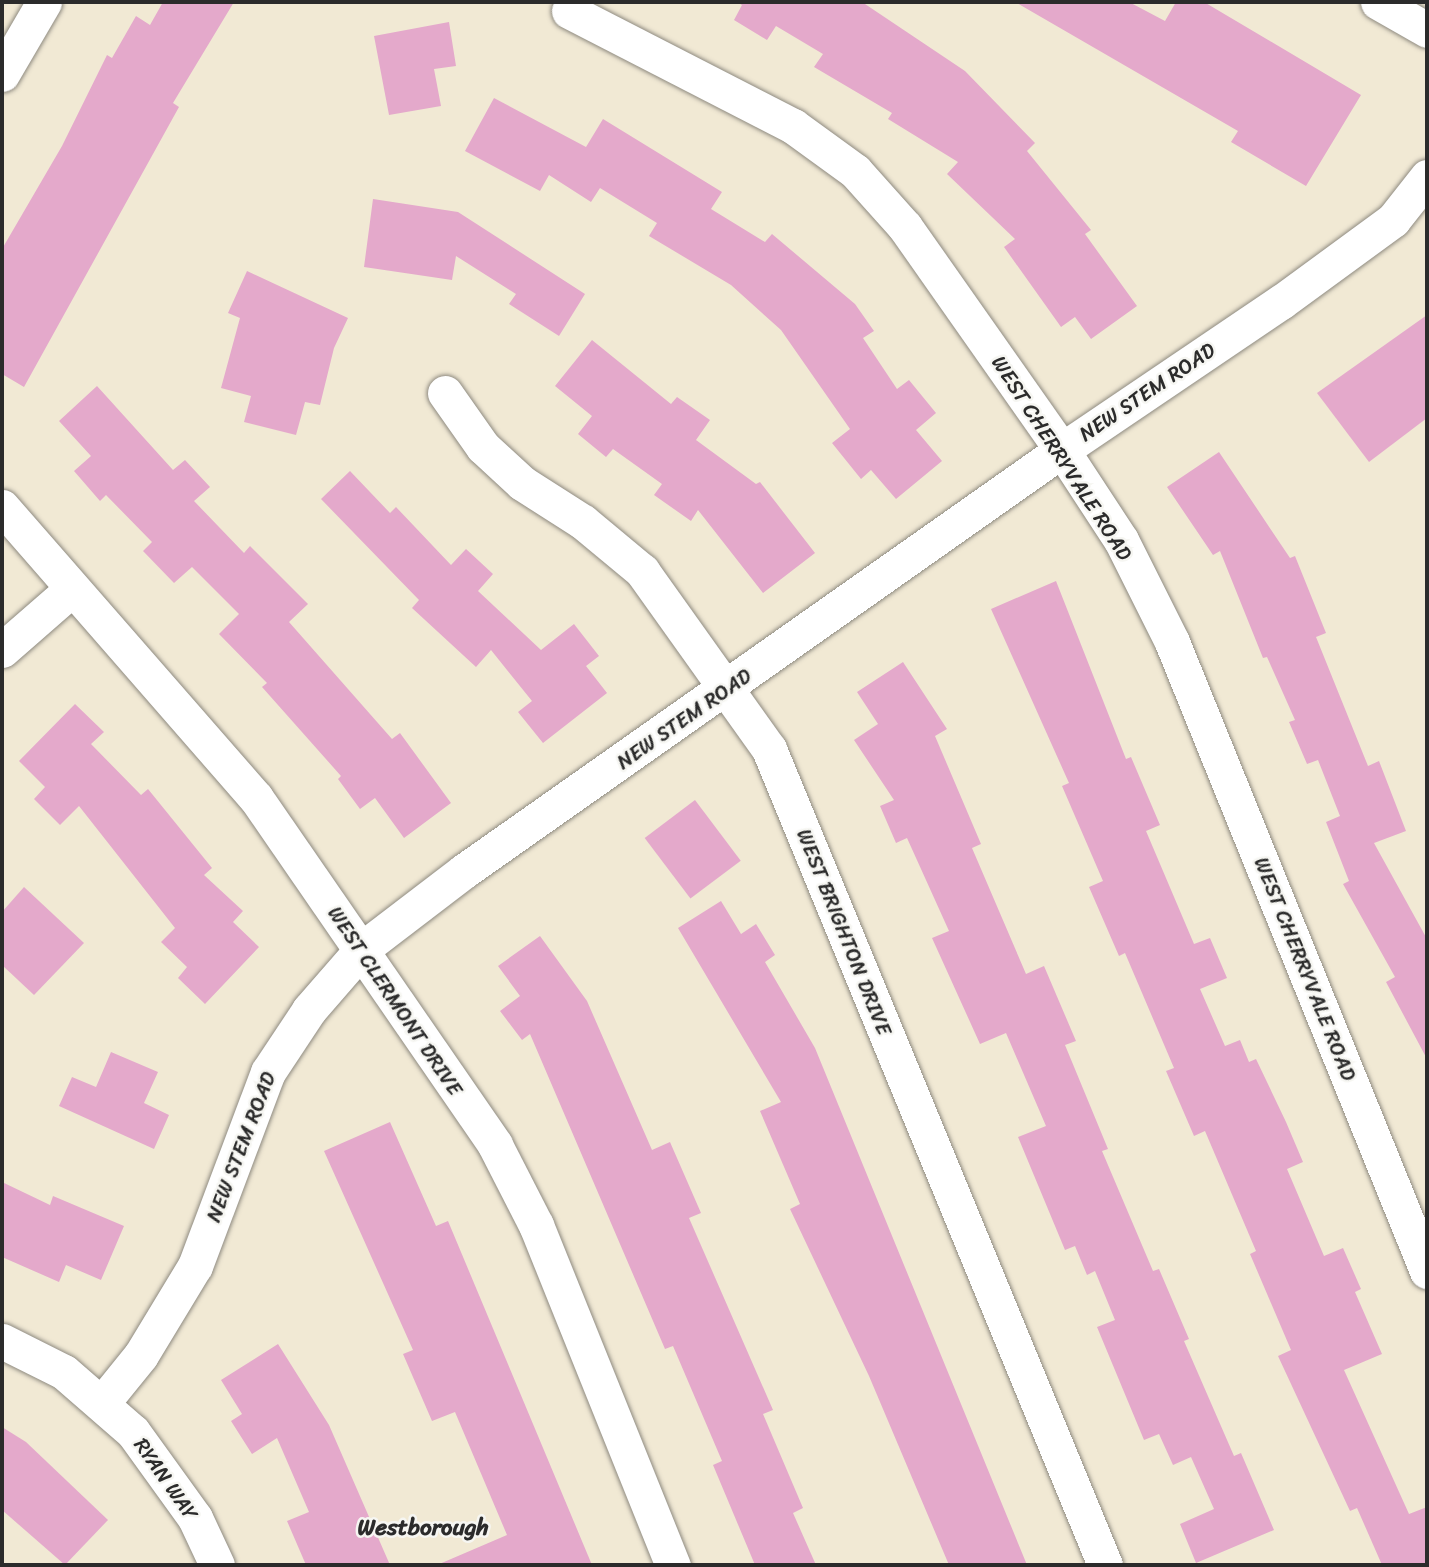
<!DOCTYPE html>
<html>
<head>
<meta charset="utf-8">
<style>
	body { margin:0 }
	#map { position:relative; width:1429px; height:1567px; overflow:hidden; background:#f1e9d4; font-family:Sriracha,sans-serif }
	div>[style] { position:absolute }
	.building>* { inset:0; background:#e4a9cb; transform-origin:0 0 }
	.roads { filter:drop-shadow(0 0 2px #8e8a80) drop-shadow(0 0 2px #8e8a80) }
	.minor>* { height:35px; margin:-17.5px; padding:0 17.5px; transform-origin:17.5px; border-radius:17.5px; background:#fff }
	span { translate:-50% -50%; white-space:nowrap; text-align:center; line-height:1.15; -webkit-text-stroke:5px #f6f6f2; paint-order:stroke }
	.street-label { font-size:21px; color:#2b2b2b }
	.neighbourhood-label { font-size:23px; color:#2b2b2b; font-weight:700 }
	.frame { position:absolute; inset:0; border:4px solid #2b2b2b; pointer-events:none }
</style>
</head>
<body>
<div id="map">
	<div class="building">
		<div style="clip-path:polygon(163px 2px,234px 2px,173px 103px,179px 107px,24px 387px,2px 374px,2px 249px,62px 146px,107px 55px,112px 58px,136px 16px,150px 25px)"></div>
		<div style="clip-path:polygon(737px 2px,862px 2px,965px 71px,1035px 143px,1027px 151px,1091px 230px,1085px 234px,1137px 306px,1091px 339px,1075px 317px,1061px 327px,1004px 247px,1015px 239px,947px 174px,958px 162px,888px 119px,892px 113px,814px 67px,823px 54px,776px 26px,767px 40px,734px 20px,742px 5px)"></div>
		<div style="clip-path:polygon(1015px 2px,1129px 2px,1165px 21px,1176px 2px,1204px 2px,1361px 95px,1306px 186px,1231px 142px,1238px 131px)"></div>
		<div style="clip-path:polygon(449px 22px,456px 66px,434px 69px,441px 106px,389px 115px,374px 36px)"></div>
		<div style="clip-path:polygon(494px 98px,586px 147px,603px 119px,722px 192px,711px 209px,765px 242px,772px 234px,855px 304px,874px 331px,863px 338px,897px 389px,909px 380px,936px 413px,916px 430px,942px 461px,896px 499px,871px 470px,861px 479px,832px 443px,850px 429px,781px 330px,731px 285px,649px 236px,657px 223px,600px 188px,591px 202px,549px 175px,540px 191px,465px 151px)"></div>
		<div style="clip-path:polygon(373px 199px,458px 212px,585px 294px,559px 336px,509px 304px,516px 294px,456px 256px,452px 280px,364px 267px)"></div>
		<div style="clip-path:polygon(247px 271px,348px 318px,334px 348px,320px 405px,305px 402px,296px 435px,244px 422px,251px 396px,221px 388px,240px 318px,228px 313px)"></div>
		<div style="clip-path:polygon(1427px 315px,1427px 418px,1369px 462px,1317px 393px)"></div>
		<div style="clip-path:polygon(592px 340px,671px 404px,677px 397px,710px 420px,696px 440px,756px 484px,760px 482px,815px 553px,763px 593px,698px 510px,691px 521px,654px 495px,662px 484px,613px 449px,606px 457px,578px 434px,592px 416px,555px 386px)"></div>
		<div style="clip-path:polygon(97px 386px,173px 470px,185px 460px,210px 487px,194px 501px,244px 553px,250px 546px,308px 604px,289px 622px,392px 739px,400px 733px,451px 803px,404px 838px,375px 798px,360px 809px,338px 779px,341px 776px,262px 687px,267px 683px,219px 634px,239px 614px,192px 567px,174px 583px,143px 551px,152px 542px,106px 495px,100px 501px,74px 471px,91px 456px,59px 421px)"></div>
		<div style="clip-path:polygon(1219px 452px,1290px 558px,1295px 556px,1326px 633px,1316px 637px,1368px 766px,1379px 761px,1406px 831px,1374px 843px,1427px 939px,1427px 1059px,1386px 982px,1395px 977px,1343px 884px,1349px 881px,1326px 822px,1340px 816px,1318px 760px,1307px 764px,1289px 722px,1295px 720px,1267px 657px,1263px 658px,1220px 551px,1213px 555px,1167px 487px)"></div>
		<div style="clip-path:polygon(350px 471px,390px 513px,396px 507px,451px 565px,466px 549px,493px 574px,478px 591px,541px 650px,574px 624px,599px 656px,586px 666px,607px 693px,543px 743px,518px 712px,532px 701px,491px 650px,476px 667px,412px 608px,419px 600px,321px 499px)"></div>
		<div style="clip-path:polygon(1056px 581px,1126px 759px,1131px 757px,1160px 825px,1146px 831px,1194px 944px,1210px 938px,1227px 978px,1200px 989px,1225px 1046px,1240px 1040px,1249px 1062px,1256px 1059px,1286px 1122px,1303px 1162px,1287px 1169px,1324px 1256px,1343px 1248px,1361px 1289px,1355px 1292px,1382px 1354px,1344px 1370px,1409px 1514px,1427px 1507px,1427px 1565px,1382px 1565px,1357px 1508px,1350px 1511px,1278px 1356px,1291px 1350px,1250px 1254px,1256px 1251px,1205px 1131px,1194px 1136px,1166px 1071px,1174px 1068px,1125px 953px,1119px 956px,1089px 887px,1103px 881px,1062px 786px,1069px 783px,991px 609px)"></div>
		<div style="clip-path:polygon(903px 662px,947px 729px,935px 736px,981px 844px,972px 848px,1026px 974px,1044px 966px,1076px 1041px,1065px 1045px,1108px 1149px,1102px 1151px,1153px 1271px,1159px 1269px,1189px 1339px,1184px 1341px,1234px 1456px,1241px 1453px,1274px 1530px,1196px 1563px,1180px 1524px,1214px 1509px,1191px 1457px,1173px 1465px,1159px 1434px,1144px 1440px,1097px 1327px,1115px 1320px,1095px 1271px,1087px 1275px,1075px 1246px,1065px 1250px,1018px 1137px,1046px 1126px,1006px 1033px,980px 1044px,932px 938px,949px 931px,907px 838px,896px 843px,880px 806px,894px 800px,854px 740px,878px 724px,857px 692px)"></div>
		<div style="clip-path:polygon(75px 704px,104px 732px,91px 744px,141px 795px,148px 789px,212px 868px,204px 875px,243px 911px,233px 922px,259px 947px,205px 1004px,178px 978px,187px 967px,161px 942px,175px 928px,79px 806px,60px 825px,34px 799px,45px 787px,19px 761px)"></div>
		<div style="left:695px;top:800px;width:76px;height:63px;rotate:53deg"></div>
		<div style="clip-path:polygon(24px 887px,84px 943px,34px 995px,2px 965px,2px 912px)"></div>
		<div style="clip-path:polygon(721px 901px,741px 934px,756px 924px,775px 955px,765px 962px,815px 1048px,1027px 1565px,949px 1565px,869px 1376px,790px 1209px,800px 1204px,760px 1111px,781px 1102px,678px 928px)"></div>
		<div style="clip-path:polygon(540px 936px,587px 1001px,652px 1150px,670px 1142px,701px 1213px,689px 1218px,773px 1410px,763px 1414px,803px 1508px,793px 1513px,816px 1565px,755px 1565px,713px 1465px,722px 1461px,673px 1346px,665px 1349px,530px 1034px,522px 1040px,500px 1011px,520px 996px,498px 966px)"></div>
		<div style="clip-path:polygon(111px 1052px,158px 1072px,144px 1103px,169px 1115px,154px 1149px,59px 1106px,72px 1077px,96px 1087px)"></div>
		<div style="clip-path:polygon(390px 1122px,436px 1226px,448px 1221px,592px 1565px,437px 1565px,507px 1535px,455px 1412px,432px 1421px,403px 1354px,413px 1350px,324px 1151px)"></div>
		<div style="clip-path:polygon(2px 1182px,50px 1205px,53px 1196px,124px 1226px,101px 1280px,66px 1265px,59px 1282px,2px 1257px)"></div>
		<div style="clip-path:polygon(278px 1344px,329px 1425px,390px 1565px,306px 1565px,287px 1521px,309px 1512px,277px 1438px,252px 1454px,231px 1421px,242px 1414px,221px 1380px)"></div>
		<div style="clip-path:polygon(2px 1427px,26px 1442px,108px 1520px,65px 1565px,2px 1510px)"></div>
	</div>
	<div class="roads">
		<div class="minor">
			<div style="left:1378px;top:2px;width:56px;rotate:29.7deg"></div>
			<div style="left:569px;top:11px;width:252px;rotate:27.2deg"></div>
			<div style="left:793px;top:126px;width:77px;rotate:36deg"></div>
			<div style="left:855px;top:171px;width:75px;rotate:48.2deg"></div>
			<div style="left:905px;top:227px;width:273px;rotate:54.9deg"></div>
			<div style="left:1062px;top:450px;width:108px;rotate:56.8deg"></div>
			<div style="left:1121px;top:540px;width:114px;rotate:63.4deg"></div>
			<div style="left:1172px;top:642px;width:679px;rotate:67.93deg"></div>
			<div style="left:2px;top:74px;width:83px;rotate:-59.7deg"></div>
			<div style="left:445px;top:393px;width:66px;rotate:54.9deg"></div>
			<div style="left:483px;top:447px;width:53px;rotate:42.7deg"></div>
			<div style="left:522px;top:483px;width:72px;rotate:32.6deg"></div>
			<div style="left:583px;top:522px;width:77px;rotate:39.7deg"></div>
			<div style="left:642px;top:571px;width:219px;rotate:54.5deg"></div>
			<div style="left:769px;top:749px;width:882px;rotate:67.62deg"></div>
			<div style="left:2px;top:507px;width:386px;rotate:48.9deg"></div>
			<div style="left:256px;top:798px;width:421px;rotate:55.4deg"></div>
			<div style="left:495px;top:1145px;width:90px;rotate:62.9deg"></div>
			<div style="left:536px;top:1225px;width:367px;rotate:68.1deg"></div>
			<div style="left:2px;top:650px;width:93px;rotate:-41.1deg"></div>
			<div style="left:2px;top:1341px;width:69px;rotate:26.6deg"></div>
			<div style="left:64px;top:1372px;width:91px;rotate:41deg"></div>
			<div style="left:133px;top:1432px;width:106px;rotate:54.2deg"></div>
			<div style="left:195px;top:1518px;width:52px;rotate:64.9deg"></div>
			<div style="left:103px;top:1402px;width:60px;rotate:-51deg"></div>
			<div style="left:141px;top:1355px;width:104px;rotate:-58.8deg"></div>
			<div style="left:195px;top:1266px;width:207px;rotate:-69.4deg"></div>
			<div style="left:268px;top:1072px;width:74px;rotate:-56.5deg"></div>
			<div style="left:309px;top:1010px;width:81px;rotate:-49deg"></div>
			<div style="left:362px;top:949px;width:128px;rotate:-37.4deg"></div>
			<div style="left:464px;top:871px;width:731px;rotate:-35.15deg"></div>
			<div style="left:1062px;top:450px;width:264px;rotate:-34.1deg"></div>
			<div style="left:1281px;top:302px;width:139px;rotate:-36.2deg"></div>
			<div style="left:1393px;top:220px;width:55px;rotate:-51.7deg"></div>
		</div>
	</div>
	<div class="street-label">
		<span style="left:1147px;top:392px;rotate:-34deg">NEW STEM ROAD</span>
		<span style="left:1062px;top:458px;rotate:57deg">WEST CHERRYVALE ROAD</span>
		<span style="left:684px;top:719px;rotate:-35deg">NEW STEM ROAD</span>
		<span style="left:844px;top:932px;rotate:68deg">WEST BRIGHTON DRIVE</span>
		<span style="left:1305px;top:969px;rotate:68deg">WEST CHERRYVALE ROAD</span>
		<span style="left:395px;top:1001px;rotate:56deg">WEST CLERMONT DRIVE</span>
		<span style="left:241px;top:1147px;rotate:-69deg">NEW STEM ROAD</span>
		<span style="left:166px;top:1479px;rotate:55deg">RYAN WAY</span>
	</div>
	<div class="neighbourhood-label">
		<span style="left:423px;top:1528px">Westborough</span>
	</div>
	<div class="frame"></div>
</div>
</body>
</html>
